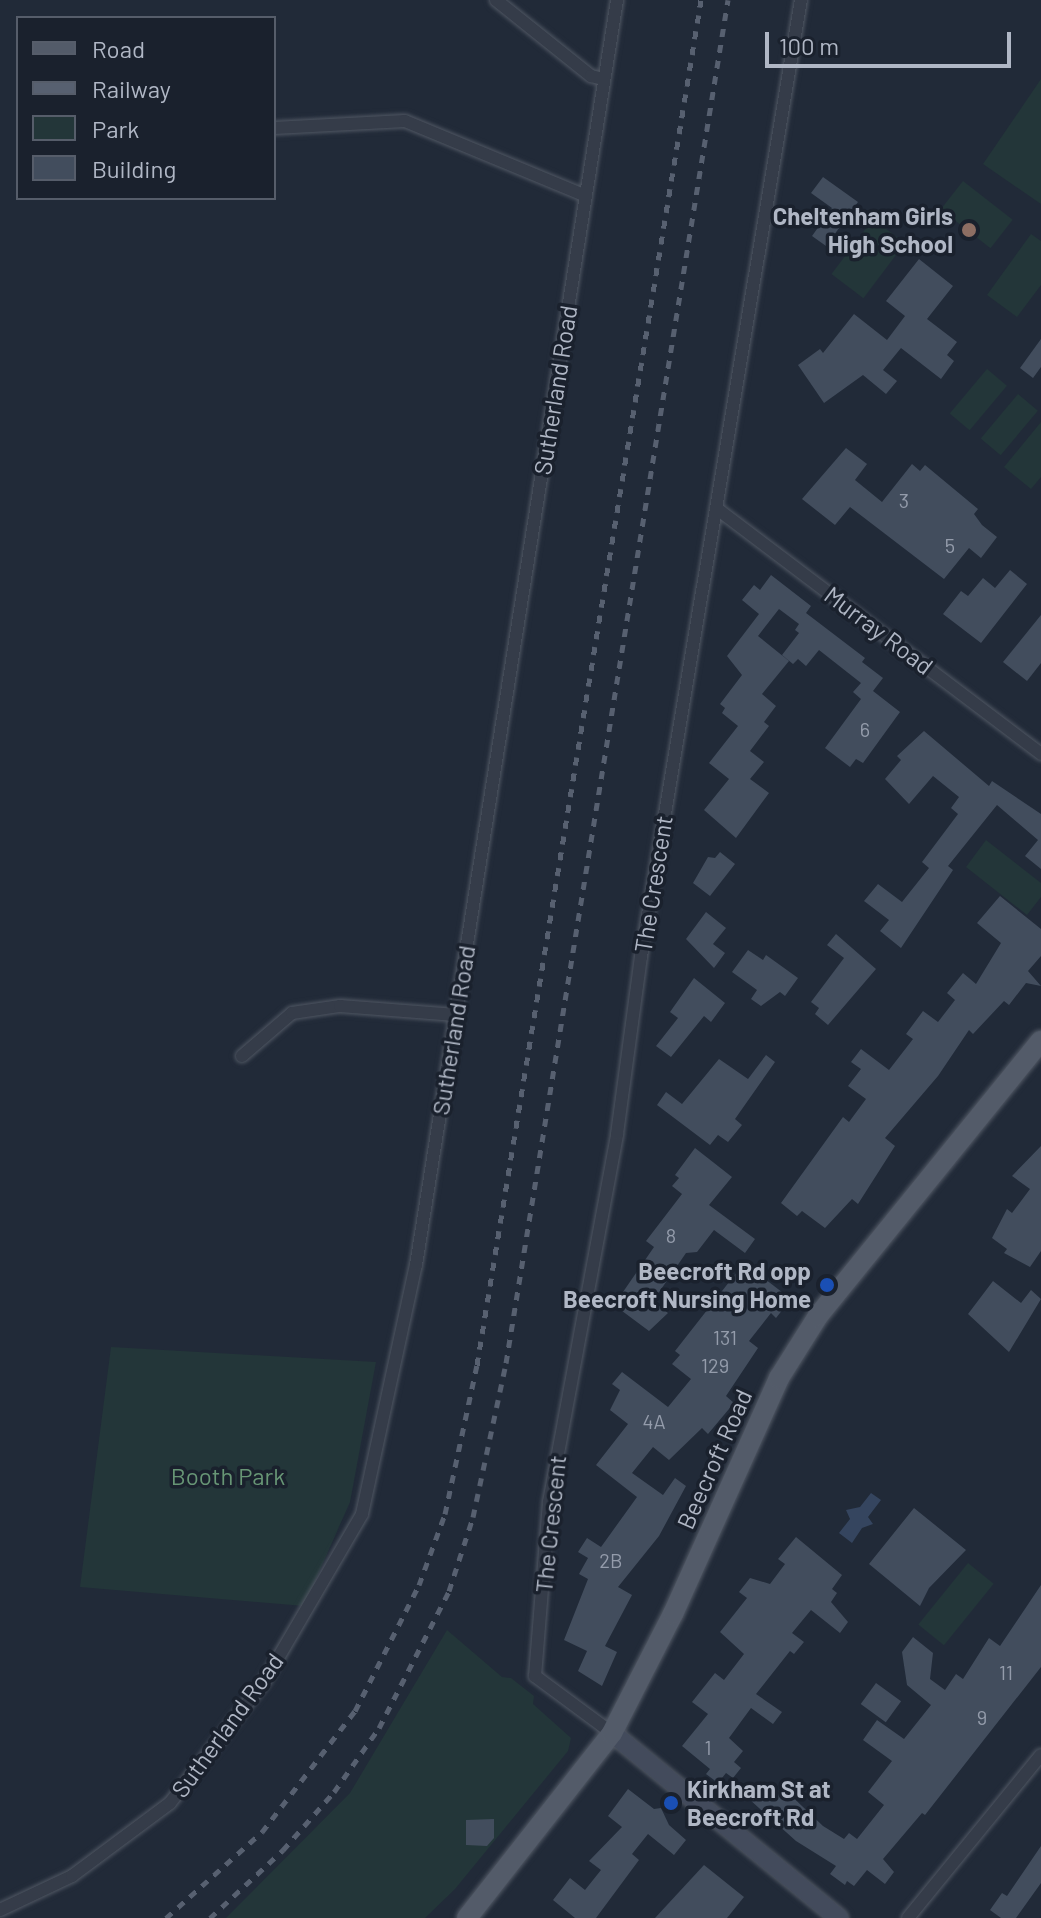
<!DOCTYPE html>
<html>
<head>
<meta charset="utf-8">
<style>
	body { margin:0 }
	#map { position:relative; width:1041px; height:1918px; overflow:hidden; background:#212a38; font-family:Barlow,sans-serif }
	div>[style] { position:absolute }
	.green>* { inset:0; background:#233639; transform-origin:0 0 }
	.water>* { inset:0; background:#35455f }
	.building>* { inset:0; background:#424d5d; transform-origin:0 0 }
	.roads { filter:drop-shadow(0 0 2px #505763) drop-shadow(0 0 2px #505763) }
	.street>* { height:12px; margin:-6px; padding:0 6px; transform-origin:6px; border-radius:6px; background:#353c49 }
	.secondary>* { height:18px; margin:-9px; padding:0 9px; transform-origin:9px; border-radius:9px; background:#434b5c }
	.primary>* { height:20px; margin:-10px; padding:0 10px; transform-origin:10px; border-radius:10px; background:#535b69 }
	.rail>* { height:5px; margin-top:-2.5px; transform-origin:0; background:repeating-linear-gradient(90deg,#576070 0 8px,transparent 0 16px) }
	.dots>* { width:22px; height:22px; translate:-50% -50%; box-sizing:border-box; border:4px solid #1a212d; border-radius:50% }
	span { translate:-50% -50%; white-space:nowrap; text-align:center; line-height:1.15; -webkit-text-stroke:7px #1a212d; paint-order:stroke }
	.number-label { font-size:20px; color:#949cab }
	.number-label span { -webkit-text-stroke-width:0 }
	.poi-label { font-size:24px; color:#b0b7c5; font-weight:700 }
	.right { translate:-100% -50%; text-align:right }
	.left { translate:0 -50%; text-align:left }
	.street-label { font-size:24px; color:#b0b7c5 }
	.park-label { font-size:24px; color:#679575 }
	.legend { position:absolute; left:16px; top:16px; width:260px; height:184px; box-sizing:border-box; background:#1a212d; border:2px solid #565d6a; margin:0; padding:10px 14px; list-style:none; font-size:24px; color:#b0b7c5 }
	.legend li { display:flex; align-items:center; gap:16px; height:40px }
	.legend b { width:40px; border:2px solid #565d6a }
	.scale { position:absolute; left:765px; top:32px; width:246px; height:36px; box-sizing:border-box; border:4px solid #b0b7c5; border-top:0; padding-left:10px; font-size:24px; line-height:28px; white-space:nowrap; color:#b0b7c5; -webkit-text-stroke:6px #1a212d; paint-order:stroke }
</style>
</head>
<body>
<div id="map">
	<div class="green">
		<div style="clip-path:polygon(1041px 79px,1041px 204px,983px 164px)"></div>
		<div style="left:963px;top:181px;width:63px;height:36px;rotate:38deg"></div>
		<div style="left:873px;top:219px;width:40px;height:69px;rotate:37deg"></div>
		<div style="clip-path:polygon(1031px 234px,1041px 241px,1041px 285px,1017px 317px,987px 295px)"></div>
		<div style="left:987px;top:369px;width:26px;height:58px;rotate:40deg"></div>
		<div style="left:1018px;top:394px;width:26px;height:58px;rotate:40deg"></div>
		<div style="clip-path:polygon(1041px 422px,1041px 477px,1031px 489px,1004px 467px)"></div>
		<div style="clip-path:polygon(986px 840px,1041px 883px,1041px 897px,1027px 915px,966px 867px)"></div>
		<div style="clip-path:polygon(111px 1347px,376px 1362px,350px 1502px,304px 1606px,80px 1587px)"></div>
		<div style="left:968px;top:1563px;width:33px;height:79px;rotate:39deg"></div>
		<div style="clip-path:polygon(447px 1630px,502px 1677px,511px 1678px,534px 1696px,533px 1704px,571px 1738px,568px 1751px,455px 1889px,425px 1918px,226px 1918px,350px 1793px)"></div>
	</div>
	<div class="water">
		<div style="clip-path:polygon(871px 1493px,881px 1500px,868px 1517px,873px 1524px,862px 1528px,852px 1543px,839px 1533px,850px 1519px,846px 1510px,860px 1507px)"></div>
	</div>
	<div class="building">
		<div style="clip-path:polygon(823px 177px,858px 202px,826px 246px,812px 236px,832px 208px,811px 193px)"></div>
		<div style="clip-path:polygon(919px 259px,953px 286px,927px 319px,957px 342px,947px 355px,954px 361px,941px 379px,901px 348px,883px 370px,897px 381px,886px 394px,863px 375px,824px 403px,798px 365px,820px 349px,823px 353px,854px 314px,887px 340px,905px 316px,886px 301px)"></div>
		<div style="clip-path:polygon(1041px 339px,1041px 367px,1033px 378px,1020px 368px)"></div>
		<div style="clip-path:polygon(846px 448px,867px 464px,855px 480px,882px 502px,912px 464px,920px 471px,925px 465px,978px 509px,974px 514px,982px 525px,997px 537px,981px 558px,969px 548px,944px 579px,850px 507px,835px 525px,802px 499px)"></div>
		<div style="clip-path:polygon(1010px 570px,1027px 584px,981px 643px,943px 614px,961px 591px,968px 596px,983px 578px,995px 588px)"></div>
		<div style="clip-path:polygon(771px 575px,811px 606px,806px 613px,865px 658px,862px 662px,883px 678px,873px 691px,900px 712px,863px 763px,856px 759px,850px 767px,825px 748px,861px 699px,853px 692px,861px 683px,819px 650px,806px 666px,798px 659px,793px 664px,782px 655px,799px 633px,795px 630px,799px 624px,779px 609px,758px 636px,789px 661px,762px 694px,776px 706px,764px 722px,769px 726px,750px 751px,764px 762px,750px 779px,769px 793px,736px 838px,704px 810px,729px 779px,709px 763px,738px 726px,722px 713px,725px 708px,720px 704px,742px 675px,727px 656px,759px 614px,742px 600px,754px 585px,760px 590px)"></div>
		<div style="clip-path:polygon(1041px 615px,1041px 663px,1027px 681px,1003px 662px)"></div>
		<div style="clip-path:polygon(924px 731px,989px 786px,992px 781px,1041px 814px,1041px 869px,1025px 856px,1038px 840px,997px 805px,948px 866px,953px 870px,901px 948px,880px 931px,889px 920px,864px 901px,878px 884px,902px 902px,929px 868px,922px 862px,958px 814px,951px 808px,959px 797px,933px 776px,909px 804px,885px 779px,901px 760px,897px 756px)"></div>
		<div style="clip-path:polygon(720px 852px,735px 864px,710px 896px,693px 883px,708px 857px,715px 858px)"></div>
		<div style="clip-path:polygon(1000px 896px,1041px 929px,1041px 956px,1028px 971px,1041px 986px,1026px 983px,1009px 1005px,1004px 1001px,973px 1034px,969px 1030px,938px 1076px,885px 1138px,895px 1146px,858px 1204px,852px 1199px,825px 1228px,802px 1211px,797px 1216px,781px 1203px,843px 1117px,849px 1122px,866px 1099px,848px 1086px,861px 1069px,851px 1062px,861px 1049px,889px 1070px,913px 1039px,906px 1034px,923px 1011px,938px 1022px,955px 1000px,947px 993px,963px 973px,976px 984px,1001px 943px,977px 923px)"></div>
		<div style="clip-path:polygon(706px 912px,726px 928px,713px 944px,725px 953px,714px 968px,686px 939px)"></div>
		<div style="clip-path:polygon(836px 934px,876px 969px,828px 1025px,815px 1014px,819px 1008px,811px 1002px,844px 958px,827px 945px)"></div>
		<div style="clip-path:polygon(748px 950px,763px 960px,766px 955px,798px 978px,785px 996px,780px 992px,761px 1006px,751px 999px,757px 990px,732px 972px)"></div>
		<div style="clip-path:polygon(694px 978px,725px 1003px,711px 1022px,704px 1016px,671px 1057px,656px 1046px,678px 1018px,670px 1012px)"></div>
		<div style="clip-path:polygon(766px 1055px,775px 1062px,735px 1119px,742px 1125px,728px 1142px,718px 1135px,710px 1145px,657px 1105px,666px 1092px,682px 1104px,719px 1059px,748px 1079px)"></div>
		<div style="clip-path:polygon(1041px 1146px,1041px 1251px,1030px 1267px,1004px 1253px,1007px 1249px,992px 1238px,1007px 1209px,1012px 1213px,1030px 1189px,1012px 1176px)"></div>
		<div style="clip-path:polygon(695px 1148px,732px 1177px,709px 1205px,755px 1239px,745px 1253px,714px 1230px,697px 1252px,686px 1253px,653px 1301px,668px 1313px,649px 1331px,614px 1305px,654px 1247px,646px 1241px,682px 1194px,672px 1186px,679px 1178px,675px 1175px)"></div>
		<div style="clip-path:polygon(744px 1263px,791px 1299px,776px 1318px,771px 1313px,749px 1341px,758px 1348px,726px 1396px,734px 1403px,708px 1434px,702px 1428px,669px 1460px,653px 1447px,632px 1473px,663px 1495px,675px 1478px,686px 1486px,659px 1536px,618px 1587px,632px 1595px,605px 1646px,617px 1652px,602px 1686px,578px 1671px,587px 1651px,564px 1640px,588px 1579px,579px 1574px,588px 1558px,578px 1552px,587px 1538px,601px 1547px,637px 1497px,596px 1465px,628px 1424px,610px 1410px,620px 1390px,612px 1384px,622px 1372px,668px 1407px,691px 1379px,672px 1364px,680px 1355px,675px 1351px)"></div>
		<div style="clip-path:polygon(993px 1281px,1021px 1303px,1031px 1290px,1041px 1299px,1009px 1352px,968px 1314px)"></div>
		<div style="clip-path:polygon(914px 1508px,966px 1550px,929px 1588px,920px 1606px,869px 1564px)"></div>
		<div style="clip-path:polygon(796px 1537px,842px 1575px,832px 1589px,837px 1593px,831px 1602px,848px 1622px,840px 1633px,811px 1610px,792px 1633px,804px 1642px,794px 1654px,790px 1651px,756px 1694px,782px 1712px,773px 1724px,751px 1708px,729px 1738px,743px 1751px,734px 1762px,741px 1768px,733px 1778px,726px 1773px,718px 1783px,706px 1774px,710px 1769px,682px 1746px,708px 1714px,692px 1702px,715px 1673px,724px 1680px,744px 1654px,720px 1632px,747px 1598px,739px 1592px,750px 1578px,770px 1584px,785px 1564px,778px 1559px)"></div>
		<div style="clip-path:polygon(1041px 1585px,1041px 1667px,925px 1815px,922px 1813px,883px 1859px,894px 1872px,885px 1884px,867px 1870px,854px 1886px,847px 1881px,845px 1885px,830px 1874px,836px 1866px,796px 1841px,749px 1799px,762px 1783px,776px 1794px,782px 1787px,823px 1826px,844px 1839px,849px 1833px,857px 1839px,884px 1805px,868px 1792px,892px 1761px,863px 1740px,877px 1720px,904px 1739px,931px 1705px,907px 1685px,902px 1652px,913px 1637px,933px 1653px,930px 1679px,945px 1690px,956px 1674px,963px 1679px,989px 1638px,1000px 1646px)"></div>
		<div style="left:876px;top:1683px;width:31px;height:26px;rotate:36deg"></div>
		<div style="clip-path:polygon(628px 1789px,654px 1809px,661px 1808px,669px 1825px,686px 1840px,674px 1855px,648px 1834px,632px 1854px,639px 1860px,596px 1918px,575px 1918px,553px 1900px,570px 1878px,585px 1890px,601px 1870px,589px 1861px,622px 1827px,608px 1816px)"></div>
		<div style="clip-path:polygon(494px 1819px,494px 1838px,487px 1846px,466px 1845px,466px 1820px)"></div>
		<div style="clip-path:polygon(1041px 1846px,1041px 1883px,1016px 1918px,1001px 1918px,990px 1910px,1002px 1893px,1007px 1896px)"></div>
		<div style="clip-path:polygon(704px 1865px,744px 1897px,727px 1918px,655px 1918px)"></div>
	</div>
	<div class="roads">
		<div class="street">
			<div style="left:496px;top:0;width:122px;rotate:38.7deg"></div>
			<div style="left:591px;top:76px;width:12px;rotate:14deg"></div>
			<div style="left:274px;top:128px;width:131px;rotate:-3.1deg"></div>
			<div style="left:405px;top:121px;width:196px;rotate:22.5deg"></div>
			<div style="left:716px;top:508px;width:408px;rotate:37.1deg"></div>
			<div style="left:242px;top:1056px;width:66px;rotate:-40.7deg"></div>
			<div style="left:292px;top:1013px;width:49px;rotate:-8.3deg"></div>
			<div style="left:340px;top:1006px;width:116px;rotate:4.4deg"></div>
			<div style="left:612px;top:1733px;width:96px;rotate:-143.5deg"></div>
			<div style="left:535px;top:1676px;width:175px;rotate:-85.4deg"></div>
			<div style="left:549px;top:1502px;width:374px;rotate:-79.5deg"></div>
			<div style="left:617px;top:1134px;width:179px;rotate:-82.3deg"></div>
			<div style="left:641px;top:957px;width:970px;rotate:-80.51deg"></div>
			<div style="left:0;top:1910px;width:80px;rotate:-25.3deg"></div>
			<div style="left:72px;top:1876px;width:122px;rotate:-36.7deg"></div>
			<div style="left:170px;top:1803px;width:153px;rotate:-52.2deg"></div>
			<div style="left:264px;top:1682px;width:194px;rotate:-59.7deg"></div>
			<div style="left:362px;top:1514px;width:255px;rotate:-77.8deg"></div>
			<div style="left:416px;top:1265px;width:1281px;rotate:-80.97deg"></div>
			<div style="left:908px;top:1918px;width:210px;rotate:-50.8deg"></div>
		</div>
		<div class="secondary">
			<div style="left:612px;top:1733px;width:293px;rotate:39.2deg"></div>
		</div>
		<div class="primary">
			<div style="left:467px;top:1918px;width:235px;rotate:-51.9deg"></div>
			<div style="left:612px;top:1733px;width:134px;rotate:-62.9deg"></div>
			<div style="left:673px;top:1614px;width:259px;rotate:-65.8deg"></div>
			<div style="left:779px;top:1378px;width:73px;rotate:-57.8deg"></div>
			<div style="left:818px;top:1316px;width:354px;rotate:-51deg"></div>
		</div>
	</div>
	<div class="rail">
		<div style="left:166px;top:1918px;width:129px;rotate:-41.9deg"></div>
		<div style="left:262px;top:1832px;width:153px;rotate:-52.5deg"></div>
		<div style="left:355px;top:1711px;width:141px;rotate:-63.1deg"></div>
		<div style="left:419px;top:1585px;width:76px;rotate:-69.9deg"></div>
		<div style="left:445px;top:1514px;width:152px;rotate:-77.9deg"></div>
		<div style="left:477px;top:1365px;width:1383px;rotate:-80.68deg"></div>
		<div style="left:210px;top:1918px;width:100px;rotate:-43deg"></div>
		<div style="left:283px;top:1850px;width:77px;rotate:-48.7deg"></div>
		<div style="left:334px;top:1792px;width:78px;rotate:-54.9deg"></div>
		<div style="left:379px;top:1728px;width:154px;rotate:-62.9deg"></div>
		<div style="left:449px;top:1591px;width:78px;rotate:-72deg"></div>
		<div style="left:473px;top:1517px;width:157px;rotate:-77.9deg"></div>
		<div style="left:506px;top:1363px;width:1381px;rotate:-80.75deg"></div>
	</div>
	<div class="dots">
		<div style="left:969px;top:230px;background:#8d6e63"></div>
		<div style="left:827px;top:1285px;background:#1a4fb4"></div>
		<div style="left:671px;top:1803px;background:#1a4fb4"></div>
	</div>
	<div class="number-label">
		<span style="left:904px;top:500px">3</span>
		<span style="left:950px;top:545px">5</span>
		<span style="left:865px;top:729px">6</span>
		<span style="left:671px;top:1235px">8</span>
		<span style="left:725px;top:1337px">131</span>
		<span style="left:715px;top:1365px">129</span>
		<span style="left:654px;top:1421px">4A</span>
		<span style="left:611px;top:1560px">2B</span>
		<span style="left:1006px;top:1672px">11</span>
		<span style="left:982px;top:1717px">9</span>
		<span style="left:708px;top:1747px">1</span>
	</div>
	<div class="poi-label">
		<span class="right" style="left:953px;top:230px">Cheltenham Girls<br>High School</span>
		<span class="right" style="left:811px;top:1285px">Beecroft Rd opp<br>Beecroft Nursing Home</span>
		<span class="left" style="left:687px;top:1803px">Kirkham St at<br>Beecroft Rd</span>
	</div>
	<div class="street-label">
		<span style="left:555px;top:390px;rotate:-81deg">Sutherland Road</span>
		<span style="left:879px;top:630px;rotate:37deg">Murray Road</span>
		<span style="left:653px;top:884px;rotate:-81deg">The Crescent</span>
		<span style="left:453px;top:1030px;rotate:-81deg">Sutherland Road</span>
		<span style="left:714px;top:1459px;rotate:-66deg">Beecroft Road</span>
		<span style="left:550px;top:1524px;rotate:-84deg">The Crescent</span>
		<span style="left:227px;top:1725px;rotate:-54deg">Sutherland Road</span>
	</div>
	<div class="park-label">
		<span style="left:228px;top:1476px">Booth Park</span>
	</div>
	<ul class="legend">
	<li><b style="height:10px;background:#535b69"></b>Road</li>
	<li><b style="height:10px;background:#576070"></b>Railway</li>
	<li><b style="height:22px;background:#233639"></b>Park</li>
	<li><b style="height:22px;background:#424d5d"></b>Building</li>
	</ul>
	<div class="scale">100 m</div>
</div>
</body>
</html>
